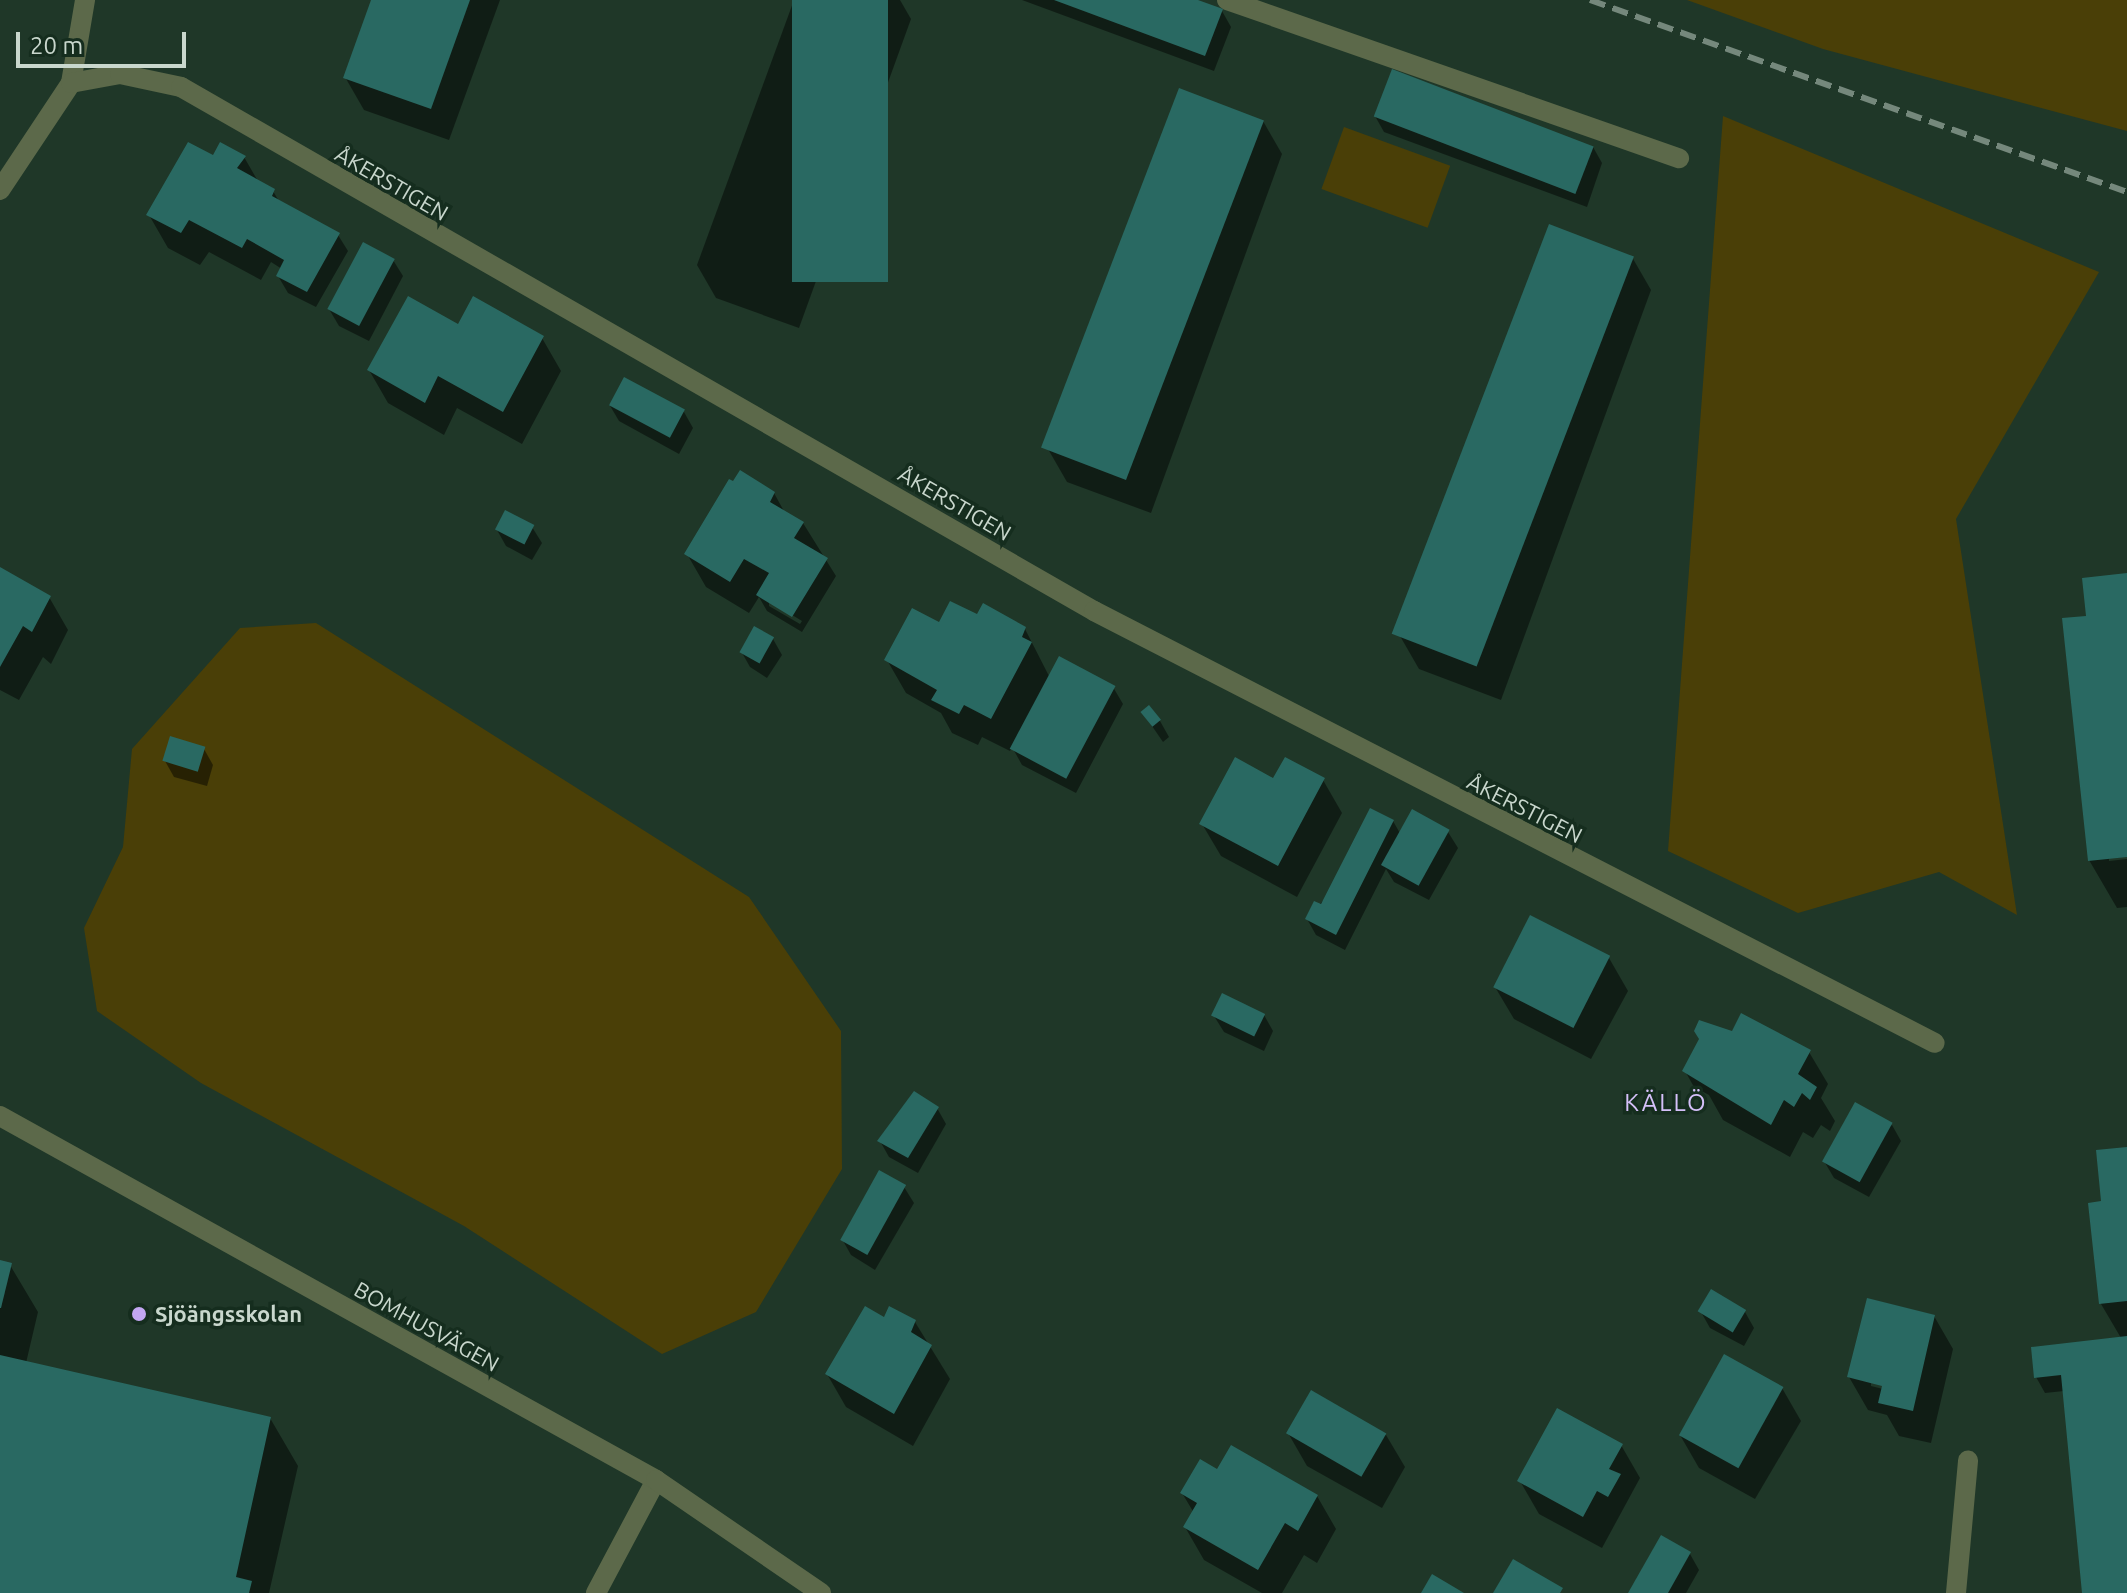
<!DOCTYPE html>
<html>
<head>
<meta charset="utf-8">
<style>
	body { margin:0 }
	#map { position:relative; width:2127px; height:1593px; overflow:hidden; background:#1f3728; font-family:Ubuntu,sans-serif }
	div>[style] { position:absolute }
	.green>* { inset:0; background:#4a3f07; transform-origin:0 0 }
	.shadow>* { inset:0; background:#0007 }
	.building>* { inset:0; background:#296962; transform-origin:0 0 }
	.service>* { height:20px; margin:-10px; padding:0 10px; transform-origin:10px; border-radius:10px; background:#5c694a }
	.minor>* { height:20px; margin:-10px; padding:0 10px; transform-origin:10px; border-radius:10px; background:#5c694a }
	.rail>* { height:6px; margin-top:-3px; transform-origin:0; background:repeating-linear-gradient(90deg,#75887c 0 16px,transparent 0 24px) }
	.dots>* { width:22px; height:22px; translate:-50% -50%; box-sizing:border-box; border:4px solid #152d1e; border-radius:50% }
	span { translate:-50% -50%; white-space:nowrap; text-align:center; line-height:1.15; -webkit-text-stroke:7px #152d1e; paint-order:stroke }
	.street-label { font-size:22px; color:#c9d7cd }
	.poi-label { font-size:22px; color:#c9d7cd; font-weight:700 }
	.left { translate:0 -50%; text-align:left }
	.neighbourhood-label { font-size:24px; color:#d5c0f9; letter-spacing:2px }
	.scale { position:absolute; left:16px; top:32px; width:170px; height:36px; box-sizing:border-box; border:4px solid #c9d7cd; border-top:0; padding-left:10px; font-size:24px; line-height:28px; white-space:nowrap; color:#c9d7cd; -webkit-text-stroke:6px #152d1e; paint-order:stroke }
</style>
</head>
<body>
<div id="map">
	<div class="green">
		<div style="clip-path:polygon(1687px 0,2127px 0,2127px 131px,1823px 49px)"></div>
		<div style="clip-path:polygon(1723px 116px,2099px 272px,1956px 519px,2017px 915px,1939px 872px,1798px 913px,1668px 851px)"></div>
		<div style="left:1344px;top:127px;width:113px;height:66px;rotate:20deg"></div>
		<div style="clip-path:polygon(316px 623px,749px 897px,841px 1031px,842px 1169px,756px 1312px,662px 1354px,464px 1226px,201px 1083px,97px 1011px,84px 928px,123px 847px,132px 749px,240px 628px)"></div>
	</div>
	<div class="shadow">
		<div style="clip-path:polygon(373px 0,500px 0,449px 140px,364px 110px,345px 77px)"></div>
		<div style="clip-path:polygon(794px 0,900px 0,911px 19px,799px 328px,716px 298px,697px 265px)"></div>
		<div style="clip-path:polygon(1022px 0,1192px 0,1222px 11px,1231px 27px,1214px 71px)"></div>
		<div style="clip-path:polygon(1375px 116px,1593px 147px,1602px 163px,1587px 207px,1384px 132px)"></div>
		<div style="clip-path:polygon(1263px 121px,1282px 154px,1151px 513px,1067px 482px,1048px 449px)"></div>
		<div style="clip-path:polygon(244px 157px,259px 183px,273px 191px,280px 203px,338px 235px,348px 251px,316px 307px,288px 293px,278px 276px,282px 269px,271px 262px,261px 280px,209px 252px,200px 265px,168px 248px,149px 215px,214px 158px)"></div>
		<div style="clip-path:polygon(1632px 257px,1651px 290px,1501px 700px,1419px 669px,1400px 636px)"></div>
		<div style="clip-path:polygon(393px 260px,403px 276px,369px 341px,339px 326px,329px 309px)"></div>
		<div style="clip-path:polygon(459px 327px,542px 338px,561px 371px,522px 444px,457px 408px,444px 435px,388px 403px,369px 370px)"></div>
		<div style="clip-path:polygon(609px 404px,684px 412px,693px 428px,679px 454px,619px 421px)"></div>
		<div style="clip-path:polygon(evenodd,774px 493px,785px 513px,803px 523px,836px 576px,802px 632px,767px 611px,759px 597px,749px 613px,706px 587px,687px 554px,774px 493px,769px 601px,802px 621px,800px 624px,769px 606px,769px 601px)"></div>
		<div style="clip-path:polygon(532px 527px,542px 543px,532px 560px,506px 546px,497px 530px)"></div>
		<div style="clip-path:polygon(0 569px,49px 597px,68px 630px,51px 664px,43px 657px,19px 700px,0 690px)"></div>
		<div style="clip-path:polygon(2127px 575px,2127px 855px,2109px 857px,2109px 861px,2127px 859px,2127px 907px,2117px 908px,2089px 860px,2089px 618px)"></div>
		<div style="clip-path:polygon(978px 617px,1025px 629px,1050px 678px,1113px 687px,1123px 704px,1076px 793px,1022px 765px,1012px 747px,1010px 751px,982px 737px,978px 745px,952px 733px,941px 713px,906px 693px,887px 660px,940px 624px)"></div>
		<div style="clip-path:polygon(773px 639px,782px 655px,767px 678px,750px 667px,741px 651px)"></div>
		<div style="clip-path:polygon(1143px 713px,1160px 721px,1169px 737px,1163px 742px)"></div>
		<div style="clip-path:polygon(204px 749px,213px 765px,207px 786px,174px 777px,165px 761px)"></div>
		<div style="clip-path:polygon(1323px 780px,1342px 813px,1297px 897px,1221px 856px,1202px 824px,1274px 781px)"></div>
		<div style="clip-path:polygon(1393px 821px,1401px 835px,1448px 832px,1458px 848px,1429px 900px,1394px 882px,1386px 869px,1345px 950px,1316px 935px,1307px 919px)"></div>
		<div style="clip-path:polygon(1609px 958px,1628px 991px,1591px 1059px,1514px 1019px,1495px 987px)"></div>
		<div style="clip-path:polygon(1264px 1015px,1273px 1031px,1264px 1051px,1224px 1032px,1214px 1016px)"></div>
		<div style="clip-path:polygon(1809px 1052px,1828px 1084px,1821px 1098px,1835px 1121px,1830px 1131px,1821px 1125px,1813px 1138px,1803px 1132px,1790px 1157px,1723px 1120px,1709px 1095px,1694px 1087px,1685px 1071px)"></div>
		<div style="clip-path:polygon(937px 1108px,946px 1124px,918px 1173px,889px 1157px,880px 1141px)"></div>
		<div style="clip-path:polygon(1892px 1125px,1901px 1141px,1869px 1197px,1834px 1178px,1824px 1161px)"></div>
		<div style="clip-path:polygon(2127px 1149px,2127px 1593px,2084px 1593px,2064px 1391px,2045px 1393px,2036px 1377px,2121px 1338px,2101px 1304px,2103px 1203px)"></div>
		<div style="clip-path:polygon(904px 1187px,914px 1203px,875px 1270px,851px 1255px,842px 1239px)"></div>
		<div style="clip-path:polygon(0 1262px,10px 1265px,38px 1312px,26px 1363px,270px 1418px,298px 1466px,269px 1593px,0 1593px)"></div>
		<div style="clip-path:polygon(1701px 1312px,1745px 1312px,1754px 1328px,1744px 1346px,1710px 1328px)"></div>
		<div style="clip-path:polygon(evenodd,1934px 1316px,1953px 1349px,1931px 1443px,1899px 1436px,1887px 1415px,1868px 1410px,1849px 1377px,1934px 1316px,1871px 1382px,1892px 1387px,1891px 1391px,1871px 1386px,1871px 1382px)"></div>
		<div style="clip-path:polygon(885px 1320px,915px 1322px,950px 1379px,913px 1446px,846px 1407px,827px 1374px)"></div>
		<div style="clip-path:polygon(1782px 1388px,1801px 1421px,1755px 1499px,1699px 1468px,1680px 1435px)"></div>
		<div style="clip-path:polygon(1288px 1433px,1386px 1435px,1405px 1467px,1382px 1508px,1307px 1466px)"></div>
		<div style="clip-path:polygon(1621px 1445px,1640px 1478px,1602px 1548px,1539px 1514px,1520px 1481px)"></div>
		<div style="clip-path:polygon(1217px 1472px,1317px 1496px,1336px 1529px,1317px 1563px,1304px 1555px,1282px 1593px,1262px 1593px,1204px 1560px,1185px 1527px,1194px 1513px,1182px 1493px)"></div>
		<div style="clip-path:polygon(1690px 1554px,1699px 1570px,1686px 1593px,1630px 1593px)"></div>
	</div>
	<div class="building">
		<div style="clip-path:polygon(371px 0,470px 0,431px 109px,343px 78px)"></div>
		<div style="left:792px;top:0;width:96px;height:282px"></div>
		<div style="clip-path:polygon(1054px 0,1198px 0,1223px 9px,1205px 56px)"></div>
		<div style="left:1392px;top:69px;width:216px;height:51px;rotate:21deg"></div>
		<div style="left:1179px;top:88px;width:91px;height:385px;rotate:21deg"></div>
		<div style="clip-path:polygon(188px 142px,213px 155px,220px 142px,246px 156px,237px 168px,275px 189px,272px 196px,340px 233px,307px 292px,276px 276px,284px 260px,247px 239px,242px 248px,189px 220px,181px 233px,146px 215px)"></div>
		<div style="left:1549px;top:224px;width:91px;height:439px;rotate:21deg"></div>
		<div style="left:363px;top:242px;width:36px;height:76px;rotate:28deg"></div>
		<div style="clip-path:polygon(408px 296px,458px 324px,473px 296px,544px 336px,503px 412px,438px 376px,425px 403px,367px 370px)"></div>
		<div style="left:624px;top:377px;width:69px;height:32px;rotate:28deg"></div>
		<div style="clip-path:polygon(740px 470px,775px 492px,770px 502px,804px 522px,794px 538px,828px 558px,792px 617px,756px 595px,769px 573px,744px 559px,730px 582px,684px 554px,729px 479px,733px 481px)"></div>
		<div style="left:505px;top:510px;width:33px;height:22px;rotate:27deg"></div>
		<div style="clip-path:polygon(0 567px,51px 596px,32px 632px,23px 626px,0 667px)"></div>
		<div style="clip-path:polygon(2127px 573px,2127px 857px,2088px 861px,2062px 618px,2086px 616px,2082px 578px)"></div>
		<div style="clip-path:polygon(950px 601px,977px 614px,983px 603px,1026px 627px,1022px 637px,1032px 642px,991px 719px,964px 705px,959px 714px,931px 700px,937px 690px,884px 660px,912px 608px,939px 622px)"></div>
		<div style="left:754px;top:626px;width:23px;height:30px;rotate:29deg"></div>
		<div style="left:1059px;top:656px;width:64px;height:105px;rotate:28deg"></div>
		<div style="left:1149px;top:705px;width:19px;height:11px;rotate:51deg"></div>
		<div style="left:170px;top:736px;width:37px;height:26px;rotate:17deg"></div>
		<div style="clip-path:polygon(1235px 757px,1273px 778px,1285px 757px,1325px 778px,1278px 866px,1199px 824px)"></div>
		<div style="clip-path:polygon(1370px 808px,1394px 820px,1336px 935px,1305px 919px,1314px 901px,1321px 904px)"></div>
		<div style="left:1412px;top:809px;width:43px;height:64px;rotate:29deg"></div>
		<div style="left:1530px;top:915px;width:90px;height:81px;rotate:27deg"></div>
		<div style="left:1222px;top:993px;width:48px;height:25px;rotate:26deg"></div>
		<div style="clip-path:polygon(1741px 1013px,1811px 1050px,1798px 1074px,1817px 1087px,1810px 1100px,1802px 1093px,1794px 1107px,1784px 1100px,1771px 1125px,1682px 1071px,1699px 1039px,1694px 1031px,1699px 1020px,1732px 1031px)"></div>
		<div style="clip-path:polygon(914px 1091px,939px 1107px,908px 1158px,877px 1141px)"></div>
		<div style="left:1855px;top:1102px;width:43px;height:68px;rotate:29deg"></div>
		<div style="clip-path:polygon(2127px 1147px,2127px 1301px,2099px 1304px,2088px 1203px,2101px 1201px,2096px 1150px)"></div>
		<div style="left:879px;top:1170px;width:31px;height:80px;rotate:29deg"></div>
		<div style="clip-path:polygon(0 1260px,12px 1263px,1px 1308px,0 1308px)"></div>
		<div style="left:1711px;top:1289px;width:41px;height:26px;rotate:31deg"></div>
		<div style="clip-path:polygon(1867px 1298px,1935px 1315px,1913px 1411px,1878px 1403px,1882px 1386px,1847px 1377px)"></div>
		<div style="clip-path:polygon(865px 1306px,884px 1317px,889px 1306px,916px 1320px,911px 1332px,932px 1345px,894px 1414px,825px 1374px)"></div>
		<div style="clip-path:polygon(2127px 1336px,2127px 1593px,2082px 1593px,2061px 1375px,2034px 1378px,2031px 1347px)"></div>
		<div style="left:1724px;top:1354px;width:68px;height:93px;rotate:29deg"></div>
		<div style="clip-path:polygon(0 1355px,271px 1417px,236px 1577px,252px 1581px,249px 1593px,0 1593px)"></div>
		<div style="left:1311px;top:1390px;width:87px;height:50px;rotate:30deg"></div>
		<div style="clip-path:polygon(1557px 1408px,1623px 1444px,1609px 1469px,1621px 1474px,1608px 1497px,1597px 1491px,1583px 1517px,1517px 1481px)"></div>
		<div style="clip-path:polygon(1231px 1445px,1318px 1495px,1298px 1531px,1285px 1523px,1258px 1570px,1183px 1527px,1197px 1503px,1180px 1493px,1200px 1459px,1217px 1469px)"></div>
		<div style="clip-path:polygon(1661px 1535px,1691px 1552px,1668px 1593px,1628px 1593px)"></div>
		<div style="clip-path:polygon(1513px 1559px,1563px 1588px,1560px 1593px,1493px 1593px)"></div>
		<div style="clip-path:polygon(1432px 1574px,1459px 1590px,1464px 1593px,1421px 1593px)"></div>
	</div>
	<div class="service">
		<div style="left:1227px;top:0;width:479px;rotate:19.3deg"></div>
		<div style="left:71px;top:83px;width:84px;rotate:-80.4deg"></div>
		<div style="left:596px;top:1593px;width:128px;rotate:-62deg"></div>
		<div style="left:1956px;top:1593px;width:133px;rotate:-84.8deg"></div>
	</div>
	<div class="minor">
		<div style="left:0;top:190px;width:128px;rotate:-56.4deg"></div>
		<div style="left:71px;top:83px;width:50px;rotate:-10.4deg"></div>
		<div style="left:120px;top:74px;width:62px;rotate:12deg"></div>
		<div style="left:181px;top:87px;width:1053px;rotate:29.85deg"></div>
		<div style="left:1094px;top:611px;width:945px;rotate:27.19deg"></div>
		<div style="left:0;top:1116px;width:750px;rotate:29.02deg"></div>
		<div style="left:656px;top:1480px;width:200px;rotate:34.4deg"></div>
	</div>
	<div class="rail">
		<div style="left:1590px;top:0;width:570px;rotate:19.67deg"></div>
	</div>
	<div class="dots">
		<div style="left:139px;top:1314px;background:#c3a7f2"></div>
	</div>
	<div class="street-label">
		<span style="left:392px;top:183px;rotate:30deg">ÅKERSTIGEN</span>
		<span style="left:955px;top:503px;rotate:30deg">ÅKERSTIGEN</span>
		<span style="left:1525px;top:808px;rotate:27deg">ÅKERSTIGEN</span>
		<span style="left:427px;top:1326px;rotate:29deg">BOMHUSVÄGEN</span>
	</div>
	<div class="poi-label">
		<span class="left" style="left:155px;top:1314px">Sjöängsskolan</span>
	</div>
	<div class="neighbourhood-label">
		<span style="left:1666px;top:1103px">KÄLLÖ</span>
	</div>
	<div class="scale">20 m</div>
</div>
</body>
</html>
